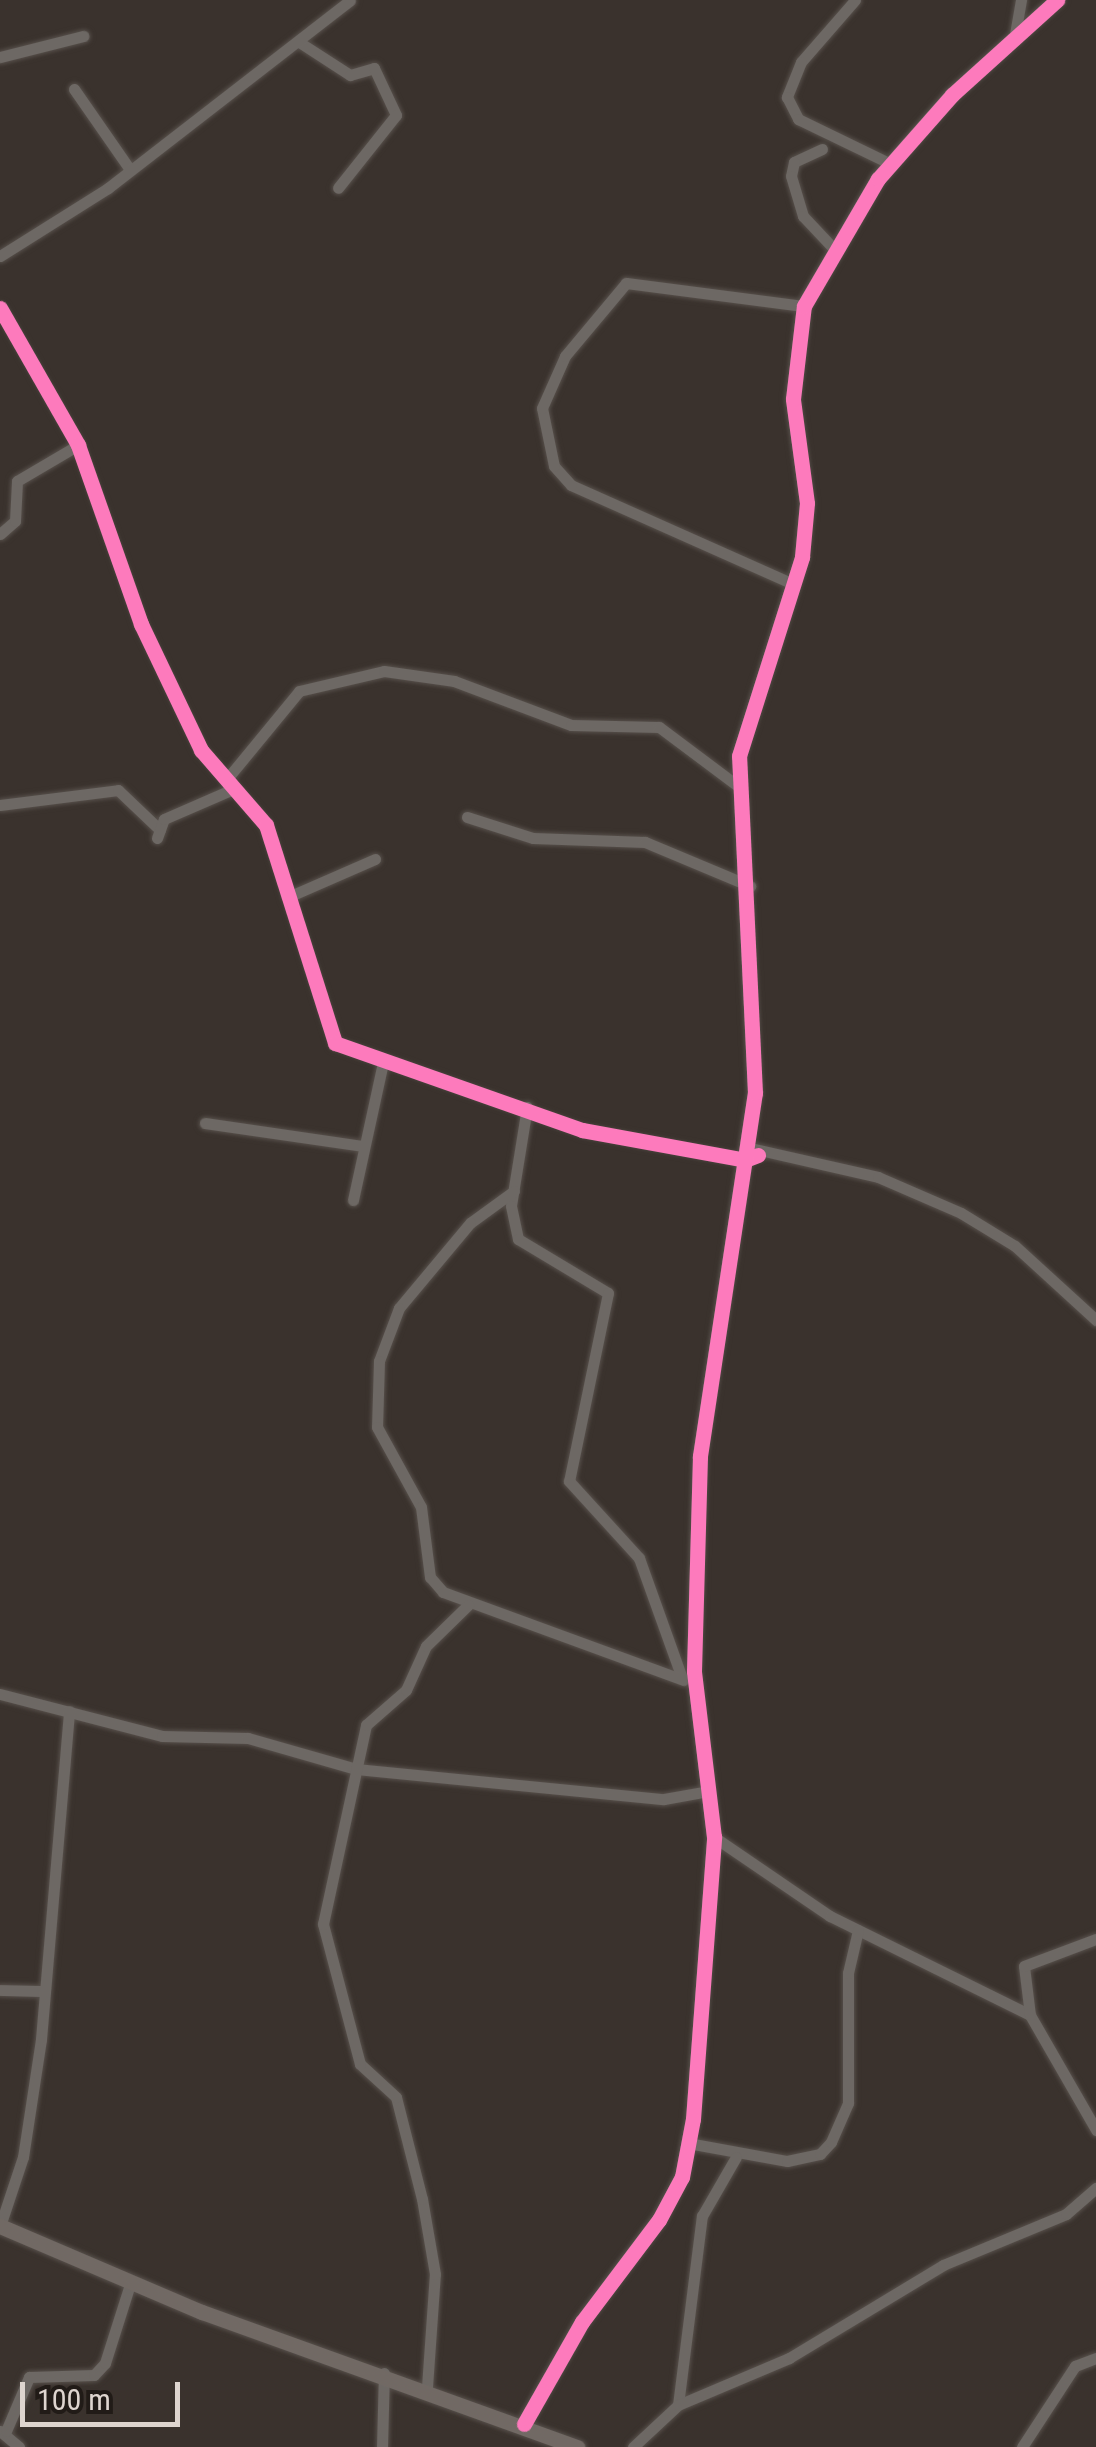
<!DOCTYPE html>
<html>
<head>
<meta charset="utf-8">
<style>
	body { margin:0 }
	#map { position:relative; width:1096px; height:2447px; overflow:hidden; background:#3a322d; font-family:"Roboto Condensed",sans-serif }
	div>[style] { position:absolute }
	.roads { filter:drop-shadow(0 0 2px #57504b) drop-shadow(0 0 2px #57504b) }
	.minor>* { height:11px; margin:-5.5px; padding:0 5.5px; transform-origin:5.5px; border-radius:5.5px; background:#6d6864 }
	.tertiary>* { height:14px; margin:-7px; padding:0 7px; transform-origin:7px; border-radius:7px; background:#6d6864 }
	.secondary>* { height:15px; margin:-7.5px; padding:0 7.5px; transform-origin:7.5px; border-radius:7.5px; background:#716964 }
	.cycleway>* { height:15px; margin:-7.5px; padding:0 7.5px; transform-origin:7.5px; border-radius:7.5px; background:#fd7abc }
	span { translate:-50% -50%; white-space:nowrap; text-align:center; line-height:1.15; -webkit-text-stroke:9px #211b17; paint-order:stroke }
	.scale { position:absolute; left:20px; top:2382px; width:160px; height:45px; box-sizing:border-box; border:5px solid #ded5cf; border-top:0; padding-left:12px; font-size:30px; line-height:35px; white-space:nowrap; color:#ded5cf; -webkit-text-stroke:8px #211b17; paint-order:stroke }
</style>
</head>
<body>
<div id="map">
	<div class="roads">
		<div class="minor">
			<div style="left:855px;top:0;width:82px;rotate:131.1deg"></div>
			<div style="left:801px;top:62px;width:38px;rotate:112deg"></div>
			<div style="left:787px;top:97px;width:25px;rotate:63deg"></div>
			<div style="left:798px;top:119px;width:103px;rotate:25.8deg"></div>
			<div style="left:1014px;top:40px;width:41px;rotate:-80.1deg"></div>
			<div style="left:299px;top:42px;width:61px;rotate:32.9deg"></div>
			<div style="left:350px;top:75px;width:25px;rotate:-16deg"></div>
			<div style="left:374px;top:68px;width:52px;rotate:64.9deg"></div>
			<div style="left:396px;top:115px;width:93px;rotate:128.5deg"></div>
			<div style="left:0;top:57px;width:86px;rotate:-14.2deg"></div>
			<div style="left:74px;top:89px;width:96px;rotate:55.2deg"></div>
			<div style="left:822px;top:149px;width:31px;rotate:155deg"></div>
			<div style="left:794px;top:162px;width:14px;rotate:102deg"></div>
			<div style="left:791px;top:176px;width:42px;rotate:73.3deg"></div>
			<div style="left:803px;top:216px;width:44px;rotate:46.8deg"></div>
			<div style="left:0;top:256px;width:128px;rotate:-32.2deg"></div>
			<div style="left:108px;top:188px;width:306px;rotate:-37.8deg"></div>
			<div style="left:0;top:308px;width:158px;rotate:60.3deg"></div>
			<div style="left:78px;top:445px;width:190px;rotate:70.6deg"></div>
			<div style="left:141px;top:624px;width:140px;rotate:64.5deg"></div>
			<div style="left:201px;top:750px;width:99px;rotate:49.1deg"></div>
			<div style="left:266px;top:825px;width:229px;rotate:72.4deg"></div>
			<div style="left:335px;top:1043px;width:262px;rotate:19.4deg"></div>
			<div style="left:582px;top:1130px;width:166px;rotate:10.4deg"></div>
			<div style="left:745px;top:1160px;width:16px;rotate:-22deg"></div>
			<div style="left:0;top:534px;width:20px;rotate:-41deg"></div>
			<div style="left:15px;top:521px;width:40px;rotate:-87.1deg"></div>
			<div style="left:17px;top:481px;width:71px;rotate:-30.5deg"></div>
			<div style="left:791px;top:583px;width:241px;rotate:-156deg"></div>
			<div style="left:571px;top:485px;width:25px;rotate:-132deg"></div>
			<div style="left:554px;top:466px;width:59px;rotate:-101.7deg"></div>
			<div style="left:542px;top:408px;width:57px;rotate:-66.1deg"></div>
			<div style="left:565px;top:356px;width:95px;rotate:-50.1deg"></div>
			<div style="left:626px;top:283px;width:179px;rotate:7.4deg"></div>
			<div style="left:226px;top:780px;width:115px;rotate:-50.6deg"></div>
			<div style="left:299px;top:691px;width:87px;rotate:-13.2deg"></div>
			<div style="left:384px;top:671px;width:71px;rotate:8.1deg"></div>
			<div style="left:454px;top:681px;width:125px;rotate:20.6deg"></div>
			<div style="left:571px;top:725px;width:88px;rotate:1.3deg"></div>
			<div style="left:659px;top:727px;width:99px;rotate:36.8deg"></div>
			<div style="left:0;top:805px;width:119px;rotate:-7.2deg"></div>
			<div style="left:118px;top:790px;width:58px;rotate:43.6deg"></div>
			<div style="left:467px;top:817px;width:69px;rotate:17.7deg"></div>
			<div style="left:533px;top:838px;width:112px;rotate:2deg"></div>
			<div style="left:645px;top:842px;width:114px;rotate:22.7deg"></div>
			<div style="left:157px;top:838px;width:20px;rotate:-70deg"></div>
			<div style="left:164px;top:819px;width:75px;rotate:-23.5deg"></div>
			<div style="left:288px;top:897px;width:95px;rotate:-23.6deg"></div>
			<div style="left:527px;top:1107px;width:100px;rotate:99.2deg"></div>
			<div style="left:511px;top:1206px;width:34px;rotate:78deg"></div>
			<div style="left:518px;top:1239px;width:105px;rotate:31deg"></div>
			<div style="left:608px;top:1293px;width:192px;rotate:101.7deg"></div>
			<div style="left:569px;top:1481px;width:104px;rotate:47.7deg"></div>
			<div style="left:639px;top:1558px;width:127px;rotate:70.3deg"></div>
			<div style="left:205px;top:1123px;width:160px;rotate:8.3deg"></div>
			<div style="left:755px;top:1149px;width:126px;rotate:12.8deg"></div>
			<div style="left:878px;top:1177px;width:90px;rotate:23.4deg"></div>
			<div style="left:961px;top:1213px;width:63px;rotate:31.4deg"></div>
			<div style="left:1015px;top:1246px;width:110px;rotate:42.4deg"></div>
			<div style="left:514px;top:1191px;width:54px;rotate:144deg"></div>
			<div style="left:470px;top:1223px;width:111px;rotate:129.9deg"></div>
			<div style="left:399px;top:1308px;width:57px;rotate:110.7deg"></div>
			<div style="left:379px;top:1361px;width:66px;rotate:91.7deg"></div>
			<div style="left:377px;top:1427px;width:91px;rotate:61.2deg"></div>
			<div style="left:421px;top:1507px;width:71px;rotate:82.7deg"></div>
			<div style="left:430px;top:1577px;width:20px;rotate:49deg"></div>
			<div style="left:443px;top:1592px;width:256px;rotate:20.1deg"></div>
			<div style="left:353px;top:1200px;width:141px;rotate:-77.7deg"></div>
			<div style="left:0;top:1694px;width:167px;rotate:14.5deg"></div>
			<div style="left:162px;top:1736px;width:86px;rotate:1.3deg"></div>
			<div style="left:248px;top:1738px;width:112px;rotate:16deg"></div>
			<div style="left:356px;top:1769px;width:309px;rotate:5.6deg"></div>
			<div style="left:664px;top:1799px;width:46px;rotate:-10.1deg"></div>
			<div style="left:714px;top:1837px;width:140px;rotate:34.3deg"></div>
			<div style="left:830px;top:1916px;width:223px;rotate:26.3deg"></div>
			<div style="left:1030px;top:2015px;width:133px;rotate:60.1deg"></div>
			<div style="left:0;top:1990px;width:45px;rotate:1.3deg"></div>
			<div style="left:1030px;top:2015px;width:49px;rotate:-97deg"></div>
			<div style="left:1024px;top:1966px;width:77px;rotate:-20.6deg"></div>
			<div style="left:688px;top:2143px;width:101px;rotate:10.3deg"></div>
			<div style="left:787px;top:2161px;width:34px;rotate:-12deg"></div>
			<div style="left:820px;top:2154px;width:16px;rotate:-47deg"></div>
			<div style="left:831px;top:2142px;width:43px;rotate:-66.4deg"></div>
			<div style="left:848px;top:2103px;width:130px;rotate:-90deg"></div>
			<div style="left:848px;top:1973px;width:44px;rotate:-76.9deg"></div>
			<div style="left:0;top:2226px;width:73px;rotate:-71.6deg"></div>
			<div style="left:23px;top:2157px;width:119px;rotate:-81.3deg"></div>
			<div style="left:41px;top:2039px;width:329px;rotate:-85.1deg"></div>
			<div style="left:427px;top:2387px;width:113px;rotate:-86deg"></div>
			<div style="left:435px;top:2274px;width:76px;rotate:-99.8deg"></div>
			<div style="left:422px;top:2199px;width:105px;rotate:-104.3deg"></div>
			<div style="left:396px;top:2097px;width:49px;rotate:-137.5deg"></div>
			<div style="left:360px;top:2064px;width:145px;rotate:-104.8deg"></div>
			<div style="left:323px;top:1924px;width:204px;rotate:-77.8deg"></div>
			<div style="left:366px;top:1725px;width:53px;rotate:-41.2deg"></div>
			<div style="left:406px;top:1690px;width:48px;rotate:-65.6deg"></div>
			<div style="left:426px;top:1646px;width:59px;rotate:-44.3deg"></div>
			<div style="left:678px;top:2405px;width:191px;rotate:-82.8deg"></div>
			<div style="left:702px;top:2216px;width:68px;rotate:-60deg"></div>
			<div style="left:0;top:2431px;width:25px;rotate:40deg"></div>
			<div style="left:6px;top:2431px;width:59px;rotate:-66.9deg"></div>
			<div style="left:29px;top:2377px;width:65px;rotate:-1.8deg"></div>
			<div style="left:94px;top:2375px;width:16px;rotate:-47deg"></div>
			<div style="left:105px;top:2363px;width:83px;rotate:-72.4deg"></div>
			<div style="left:382px;top:2447px;width:74px;rotate:-88.5deg"></div>
			<div style="left:633px;top:2447px;width:62px;rotate:-43deg"></div>
			<div style="left:678px;top:2405px;width:121px;rotate:-22.9deg"></div>
			<div style="left:789px;top:2358px;width:180px;rotate:-31.1deg"></div>
			<div style="left:943px;top:2265px;width:133px;rotate:-22.5deg"></div>
			<div style="left:1066px;top:2214px;width:40px;rotate:-41deg"></div>
			<div style="left:1022px;top:2447px;width:97px;rotate:-56.8deg"></div>
			<div style="left:1075px;top:2366px;width:22px;rotate:-21deg"></div>
		</div>
		<div class="tertiary">
			<div style="left:524px;top:2424px;width:117px;rotate:-60.4deg"></div>
			<div style="left:582px;top:2322px;width:128px;rotate:-53deg"></div>
			<div style="left:659px;top:2220px;width:49px;rotate:-61.9deg"></div>
			<div style="left:682px;top:2177px;width:59px;rotate:-79.3deg"></div>
			<div style="left:693px;top:2119px;width:283px;rotate:-85.7deg"></div>
			<div style="left:714px;top:1837px;width:167px;rotate:-96.9deg"></div>
			<div style="left:694px;top:1671px;width:215px;rotate:-88.4deg"></div>
			<div style="left:700px;top:1456px;width:367px;rotate:-81.4deg"></div>
			<div style="left:755px;top:1093px;width:337px;rotate:-92.7deg"></div>
			<div style="left:739px;top:756px;width:209px;rotate:-72.4deg"></div>
			<div style="left:802px;top:557px;width:54px;rotate:-84.7deg"></div>
			<div style="left:807px;top:503px;width:105px;rotate:-97.7deg"></div>
			<div style="left:793px;top:399px;width:94px;rotate:-83.3deg"></div>
			<div style="left:804px;top:306px;width:147px;rotate:-59.8deg"></div>
			<div style="left:878px;top:179px;width:112px;rotate:-48.6deg"></div>
			<div style="left:952px;top:95px;width:142px;rotate:-42.1deg"></div>
		</div>
		<div class="secondary">
			<div style="left:0;top:2226px;width:220px;rotate:23.1deg"></div>
			<div style="left:202px;top:2312px;width:399px;rotate:19.8deg"></div>
		</div>
	</div>
	<div class="cycleway">
		<div style="left:0;top:308px;width:158px;rotate:60.3deg"></div>
		<div style="left:78px;top:445px;width:190px;rotate:70.6deg"></div>
		<div style="left:141px;top:624px;width:140px;rotate:64.5deg"></div>
		<div style="left:201px;top:750px;width:99px;rotate:49.1deg"></div>
		<div style="left:266px;top:825px;width:229px;rotate:72.4deg"></div>
		<div style="left:335px;top:1043px;width:262px;rotate:19.4deg"></div>
		<div style="left:582px;top:1130px;width:166px;rotate:10.4deg"></div>
		<div style="left:745px;top:1160px;width:14px;rotate:-21deg"></div>
		<div style="left:524px;top:2424px;width:117px;rotate:-60.4deg"></div>
		<div style="left:582px;top:2322px;width:128px;rotate:-53deg"></div>
		<div style="left:659px;top:2220px;width:49px;rotate:-61.9deg"></div>
		<div style="left:682px;top:2177px;width:59px;rotate:-79.3deg"></div>
		<div style="left:693px;top:2119px;width:283px;rotate:-85.7deg"></div>
		<div style="left:714px;top:1837px;width:167px;rotate:-96.9deg"></div>
		<div style="left:694px;top:1671px;width:215px;rotate:-88.4deg"></div>
		<div style="left:700px;top:1456px;width:367px;rotate:-81.4deg"></div>
		<div style="left:755px;top:1093px;width:337px;rotate:-92.7deg"></div>
		<div style="left:739px;top:756px;width:209px;rotate:-72.4deg"></div>
		<div style="left:802px;top:557px;width:54px;rotate:-84.7deg"></div>
		<div style="left:807px;top:503px;width:105px;rotate:-97.7deg"></div>
		<div style="left:793px;top:399px;width:94px;rotate:-83.3deg"></div>
		<div style="left:804px;top:306px;width:147px;rotate:-59.8deg"></div>
		<div style="left:878px;top:179px;width:112px;rotate:-48.6deg"></div>
		<div style="left:952px;top:95px;width:142px;rotate:-42.1deg"></div>
	</div>
	<div class="scale">100 m</div>
</div>
</body>
</html>
